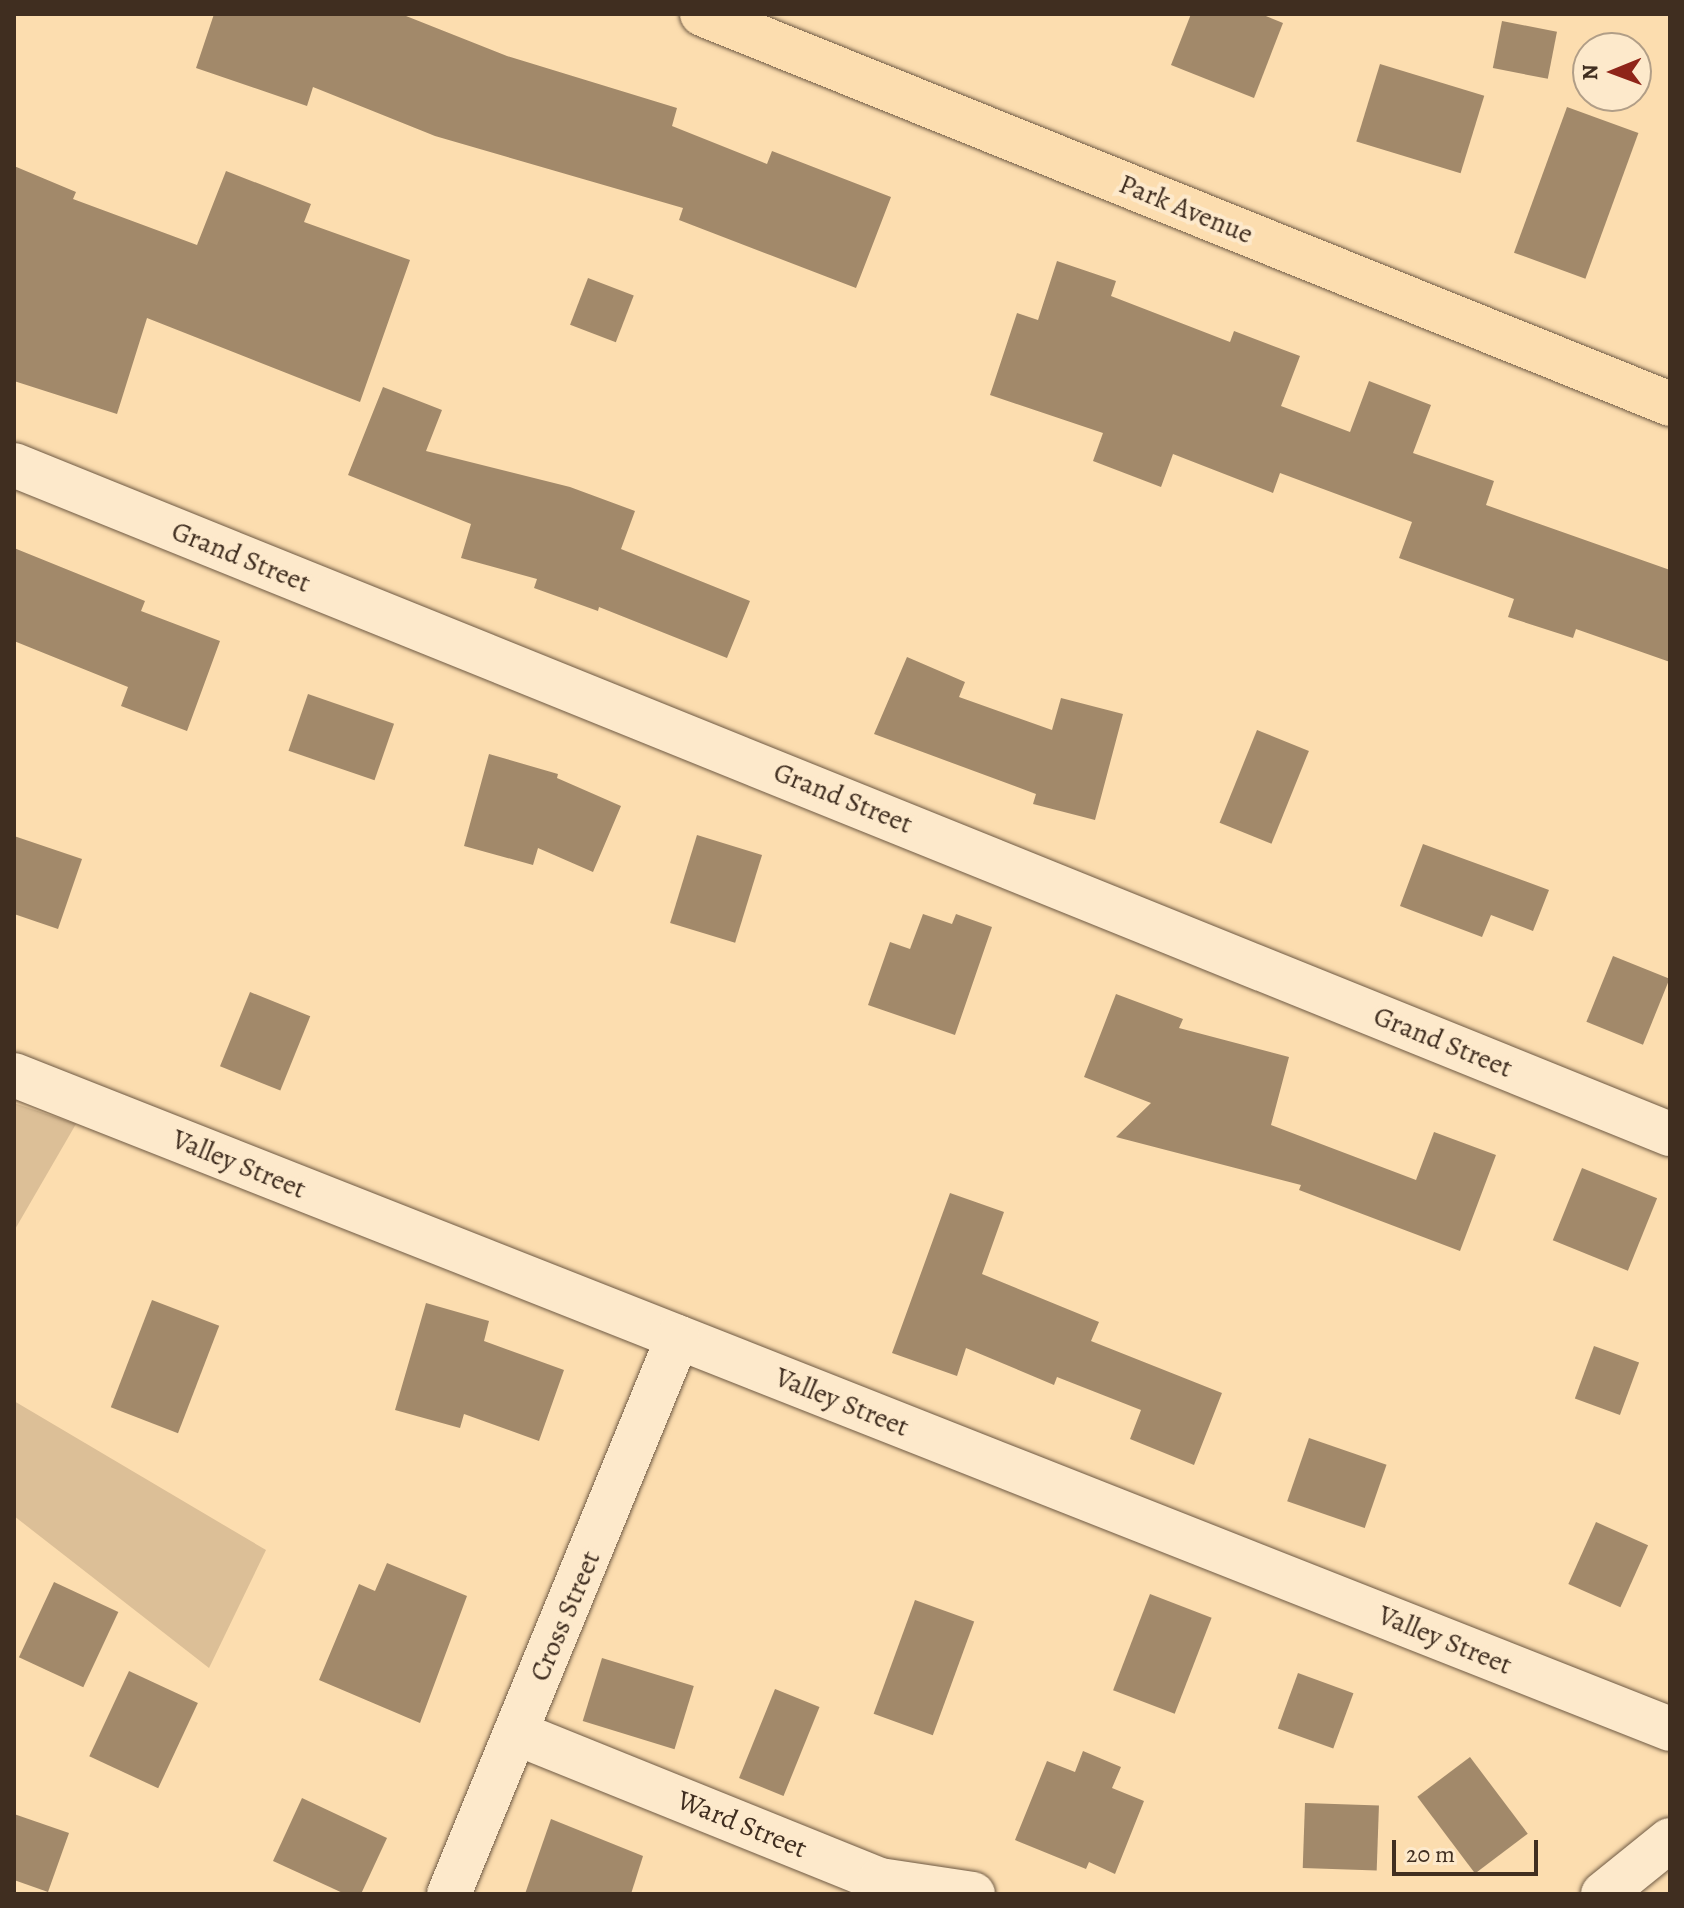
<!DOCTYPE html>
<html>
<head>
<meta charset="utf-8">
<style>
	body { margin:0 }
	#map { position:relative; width:1684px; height:1908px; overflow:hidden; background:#fcddaf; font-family:Alegreya,serif }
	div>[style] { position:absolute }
	.green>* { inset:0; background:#dcbf97 }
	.building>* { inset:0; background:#a2896a; transform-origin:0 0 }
	.roads { filter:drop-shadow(0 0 2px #6f5a44) drop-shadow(0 0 2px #6f5a44) }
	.minor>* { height:44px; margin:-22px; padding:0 22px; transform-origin:22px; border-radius:22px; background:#fde9cb }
	.major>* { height:44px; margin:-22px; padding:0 22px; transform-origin:22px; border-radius:22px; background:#fcddaf }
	span { translate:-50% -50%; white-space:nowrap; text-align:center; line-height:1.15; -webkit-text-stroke:8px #fde9cb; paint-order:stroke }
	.street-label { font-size:28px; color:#402e20 }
	.frame { position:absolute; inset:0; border:16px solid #402e20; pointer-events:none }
	.north { position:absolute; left:1572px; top:32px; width:80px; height:80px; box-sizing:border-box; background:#fde9cb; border:2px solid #b19e87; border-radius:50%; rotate:269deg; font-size:22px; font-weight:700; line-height:32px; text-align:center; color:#402e20 }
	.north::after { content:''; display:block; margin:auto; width:28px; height:36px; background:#8f2418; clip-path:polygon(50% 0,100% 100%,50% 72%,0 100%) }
	.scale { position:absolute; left:1392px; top:1840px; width:146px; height:36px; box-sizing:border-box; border:4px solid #402e20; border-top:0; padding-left:10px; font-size:24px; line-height:28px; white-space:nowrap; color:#402e20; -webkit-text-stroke:6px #fde9cb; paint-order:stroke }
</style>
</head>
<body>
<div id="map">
	<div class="green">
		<div style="clip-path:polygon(14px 1103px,76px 1124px,14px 1231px)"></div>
		<div style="clip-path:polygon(14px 1401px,266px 1550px,209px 1668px,14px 1516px)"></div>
	</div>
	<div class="building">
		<div style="clip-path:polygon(214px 14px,401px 14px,507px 56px,677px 108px,672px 126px,767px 164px,772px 151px,891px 197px,856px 288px,679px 220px,683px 208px,435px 136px,313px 87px,307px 106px,196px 68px)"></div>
		<div style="clip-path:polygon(1191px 14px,1261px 14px,1283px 23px,1254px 98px,1171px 65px)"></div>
		<div style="left:1502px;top:21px;width:56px;height:48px;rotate:11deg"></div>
		<div style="left:1380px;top:64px;width:109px;height:81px;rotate:17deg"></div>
		<div style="left:1567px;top:107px;width:76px;height:155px;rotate:20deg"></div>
		<div style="clip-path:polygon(14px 166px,76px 192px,73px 199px,197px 245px,226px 171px,311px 204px,304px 222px,410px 260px,360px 402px,147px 318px,117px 414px,14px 381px)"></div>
		<div style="clip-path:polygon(1057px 261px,1116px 281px,1111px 296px,1230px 342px,1234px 331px,1300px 356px,1281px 406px,1350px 432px,1369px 381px,1431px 405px,1413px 453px,1494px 481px,1486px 505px,1670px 570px,1670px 662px,1576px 629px,1573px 638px,1508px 617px,1514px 599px,1399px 558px,1412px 522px,1280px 473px,1273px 493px,1173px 454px,1161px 487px,1093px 461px,1103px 433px,990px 395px,1017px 313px,1038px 320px)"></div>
		<div style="left:588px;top:278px;width:49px;height:50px;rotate:21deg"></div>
		<div style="clip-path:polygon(383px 387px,442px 410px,426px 451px,570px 487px,635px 511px,621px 549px,750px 601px,727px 658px,599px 607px,598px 611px,534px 588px,537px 579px,461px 558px,471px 524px,348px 475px)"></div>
		<div style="clip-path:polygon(14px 548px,145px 601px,141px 611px,220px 641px,187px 731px,121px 706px,128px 687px,14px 641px)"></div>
		<div style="clip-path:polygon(907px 657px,965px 682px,959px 697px,1052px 730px,1061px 698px,1123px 714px,1095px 820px,1033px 804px,1036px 794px,874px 734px)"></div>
		<div style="left:308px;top:694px;width:91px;height:60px;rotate:19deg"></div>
		<div style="left:1257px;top:730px;width:56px;height:100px;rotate:22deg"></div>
		<div style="clip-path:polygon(489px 754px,558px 774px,557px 778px,621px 806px,593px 872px,538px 848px,533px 865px,464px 846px)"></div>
		<div style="left:697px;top:835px;width:68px;height:92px;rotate:17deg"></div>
		<div style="clip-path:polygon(14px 836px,82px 859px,58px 929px,14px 914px)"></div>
		<div style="clip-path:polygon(1423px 844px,1549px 890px,1533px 931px,1491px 915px,1482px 937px,1400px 906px)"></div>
		<div style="clip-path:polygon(923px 914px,952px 924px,956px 914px,992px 927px,955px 1035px,868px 1005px,890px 942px,910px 949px)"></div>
		<div style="left:1613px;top:956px;width:61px;height:71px;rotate:22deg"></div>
		<div style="left:250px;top:992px;width:65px;height:80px;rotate:22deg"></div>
		<div style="clip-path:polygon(1116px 994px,1183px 1019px,1179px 1028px,1289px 1057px,1271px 1125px,1416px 1180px,1434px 1132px,1496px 1155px,1460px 1251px,1299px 1190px,1301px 1185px,1116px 1137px,1151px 1103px,1084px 1077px)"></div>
		<div style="left:1582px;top:1168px;width:81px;height:78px;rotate:22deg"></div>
		<div style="clip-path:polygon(950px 1193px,1004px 1212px,982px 1274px,1099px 1322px,1091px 1341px,1222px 1393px,1194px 1465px,1130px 1439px,1141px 1410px,1057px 1377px,1054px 1385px,966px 1348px,957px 1376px,892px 1353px)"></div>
		<div style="left:152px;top:1300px;width:72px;height:115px;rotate:21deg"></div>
		<div style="clip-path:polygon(426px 1303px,489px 1321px,484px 1341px,564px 1370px,539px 1441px,464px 1414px,460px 1428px,395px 1410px)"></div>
		<div style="left:1594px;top:1346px;width:48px;height:56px;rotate:20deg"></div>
		<div style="left:1309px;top:1438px;width:82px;height:67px;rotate:19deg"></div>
		<div style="left:1596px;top:1522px;width:57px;height:68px;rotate:24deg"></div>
		<div style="clip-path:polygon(387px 1563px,467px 1596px,420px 1723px,319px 1680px,359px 1584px,375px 1591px)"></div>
		<div style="left:54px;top:1582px;width:71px;height:83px;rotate:25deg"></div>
		<div style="left:1150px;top:1594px;width:66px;height:103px;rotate:21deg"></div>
		<div style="left:915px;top:1600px;width:63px;height:121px;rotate:20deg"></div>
		<div style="left:602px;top:1658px;width:96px;height:66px;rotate:17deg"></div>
		<div style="left:129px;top:1671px;width:76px;height:94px;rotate:25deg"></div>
		<div style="left:1298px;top:1673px;width:59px;height:59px;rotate:20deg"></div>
		<div style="left:775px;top:1689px;width:48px;height:96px;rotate:22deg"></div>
		<div style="clip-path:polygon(1083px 1751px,1121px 1767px,1112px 1788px,1144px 1801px,1115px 1874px,1089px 1862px,1086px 1869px,1015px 1840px,1047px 1761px,1075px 1772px)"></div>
		<div style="left:1470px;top:1757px;width:96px;height:66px;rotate:53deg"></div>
		<div style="clip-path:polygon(302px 1798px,387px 1838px,361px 1894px,345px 1894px,273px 1861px)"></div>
		<div style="left:1305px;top:1803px;width:74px;height:65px;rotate:2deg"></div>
		<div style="clip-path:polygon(14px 1814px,69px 1833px,48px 1892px,14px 1880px)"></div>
		<div style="clip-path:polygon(551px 1819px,643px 1856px,631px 1894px,525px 1894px)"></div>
	</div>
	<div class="roads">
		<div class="minor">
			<div style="left:14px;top:465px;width:1786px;rotate:22deg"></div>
			<div style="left:14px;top:1075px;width:1780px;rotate:21.55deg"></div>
			<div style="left:516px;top:1733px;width:393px;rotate:22deg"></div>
			<div style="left:880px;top:1880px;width:94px;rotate:8.6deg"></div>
			<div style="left:449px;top:1894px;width:602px;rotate:-67.65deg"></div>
			<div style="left:1603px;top:1894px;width:86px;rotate:-38.9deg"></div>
		</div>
		<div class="major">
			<div style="left:702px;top:14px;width:1044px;rotate:21.94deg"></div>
		</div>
	</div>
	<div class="street-label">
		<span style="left:1186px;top:209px;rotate:22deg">Park Avenue</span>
		<span style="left:241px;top:557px;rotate:22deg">Grand Street</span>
		<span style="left:843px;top:798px;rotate:22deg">Grand Street</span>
		<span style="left:1443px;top:1042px;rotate:22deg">Grand Street</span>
		<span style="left:239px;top:1164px;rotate:22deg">Valley Street</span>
		<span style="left:842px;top:1402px;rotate:22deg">Valley Street</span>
		<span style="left:565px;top:1616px;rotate:-67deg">Cross Street</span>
		<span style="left:1445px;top:1640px;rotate:22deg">Valley Street</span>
		<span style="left:742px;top:1824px;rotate:22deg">Ward Street</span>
	</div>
	<div class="frame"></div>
	<div class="north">N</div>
	<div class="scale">20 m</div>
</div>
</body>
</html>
